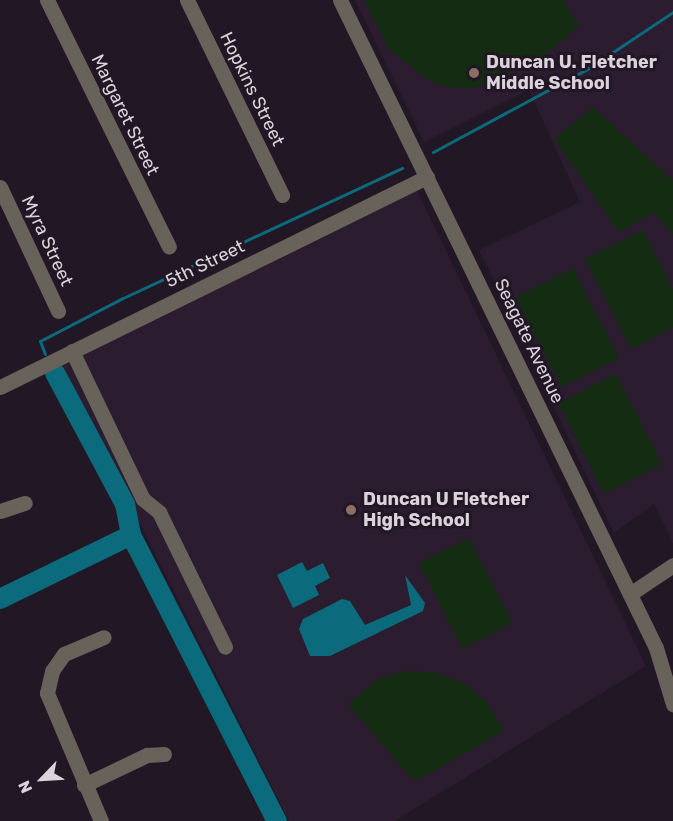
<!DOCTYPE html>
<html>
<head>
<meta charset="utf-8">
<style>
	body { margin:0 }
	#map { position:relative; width:673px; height:821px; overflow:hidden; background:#211725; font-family:Rubik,sans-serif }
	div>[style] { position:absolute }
	.built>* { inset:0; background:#2b1c30 }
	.green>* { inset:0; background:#142c11; transform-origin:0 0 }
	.water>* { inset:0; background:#0b6b7c }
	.stream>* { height:3px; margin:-1.5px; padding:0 1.5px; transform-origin:1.5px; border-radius:1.5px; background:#0b6b7c }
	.river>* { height:20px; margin:-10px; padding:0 10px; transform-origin:10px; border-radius:10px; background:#0b6b7c }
	.minor>* { height:15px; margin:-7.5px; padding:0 7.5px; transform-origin:7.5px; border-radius:7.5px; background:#67625a }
	.dots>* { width:16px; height:16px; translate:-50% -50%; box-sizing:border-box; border:3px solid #211725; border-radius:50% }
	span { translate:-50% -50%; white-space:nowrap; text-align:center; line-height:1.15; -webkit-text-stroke:6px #211725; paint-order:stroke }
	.poi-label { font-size:18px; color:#dad3dd; font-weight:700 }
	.left { translate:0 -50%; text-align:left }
	.street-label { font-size:18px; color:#dad3dd }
	.north { position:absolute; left:12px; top:749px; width:60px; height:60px; -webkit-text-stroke:4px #211725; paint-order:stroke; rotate:245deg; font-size:16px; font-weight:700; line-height:24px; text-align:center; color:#dad3dd }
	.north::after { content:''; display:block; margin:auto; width:21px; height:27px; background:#dad3dd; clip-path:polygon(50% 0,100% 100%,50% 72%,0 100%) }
</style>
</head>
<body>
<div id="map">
	<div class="built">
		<div style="clip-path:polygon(355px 0,673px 0,673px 544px,654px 504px,614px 533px,479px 250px,580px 202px,529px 90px,424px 142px)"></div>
		<div style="clip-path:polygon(417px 190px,646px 666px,395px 821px,289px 821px,58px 360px)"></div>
	</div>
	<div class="green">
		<div style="clip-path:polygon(364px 0,563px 0,579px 26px,538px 61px,476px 87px,453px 88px,429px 81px,389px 49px)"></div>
		<div style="clip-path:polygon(593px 107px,673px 181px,673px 234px,654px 213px,619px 232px,554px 139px)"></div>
		<div style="clip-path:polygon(643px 230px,673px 290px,673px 328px,631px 349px,585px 259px)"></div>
		<div style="left:573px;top:268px;width:101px;height:64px;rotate:63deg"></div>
		<div style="left:616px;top:374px;width:101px;height:65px;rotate:63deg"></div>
		<div style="left:469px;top:538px;width:96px;height:56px;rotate:63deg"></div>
		<div style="clip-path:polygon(405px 671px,433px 672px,466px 684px,489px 705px,504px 731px,418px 780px,408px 775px,348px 704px,380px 678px)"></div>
	</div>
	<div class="water">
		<div style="clip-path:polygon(302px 562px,307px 571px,323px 563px,330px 578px,315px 586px,319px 595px,293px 608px,277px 575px)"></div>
		<div style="clip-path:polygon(405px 575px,425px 603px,423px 611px,330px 656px,310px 656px,299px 629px,303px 619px,342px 599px,350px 601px,365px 625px,411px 605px)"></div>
	</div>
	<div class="stream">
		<div style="left:433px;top:152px;width:177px;rotate:-28.3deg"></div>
		<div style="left:589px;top:68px;width:101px;rotate:-33.7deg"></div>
		<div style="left:45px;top:354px;width:14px;rotate:-111deg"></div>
		<div style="left:40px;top:341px;width:93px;rotate:-27.4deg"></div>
		<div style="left:123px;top:298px;width:308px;rotate:-25deg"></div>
	</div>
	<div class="river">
		<div style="left:55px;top:373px;width:149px;rotate:61.9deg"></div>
		<div style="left:125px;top:504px;width:32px;rotate:79deg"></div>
		<div style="left:0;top:599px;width:146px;rotate:-26deg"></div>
		<div style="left:131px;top:535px;width:321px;rotate:63deg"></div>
	</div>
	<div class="minor">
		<div style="left:47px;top:0;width:275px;rotate:63.7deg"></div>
		<div style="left:187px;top:0;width:217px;rotate:64deg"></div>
		<div style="left:340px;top:0;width:721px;rotate:64deg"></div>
		<div style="left:656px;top:648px;width:59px;rotate:73.1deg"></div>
		<div style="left:0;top:187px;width:137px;rotate:64.9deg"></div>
		<div style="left:72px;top:351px;width:164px;rotate:64.4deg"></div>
		<div style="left:143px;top:499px;width:21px;rotate:39deg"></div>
		<div style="left:159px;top:512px;width:150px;rotate:63.9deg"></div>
		<div style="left:0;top:387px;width:476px;rotate:-26.2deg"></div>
		<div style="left:0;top:511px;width:26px;rotate:-18deg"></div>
		<div style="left:630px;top:594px;width:52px;rotate:-34deg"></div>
		<div style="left:84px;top:785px;width:70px;rotate:-25.5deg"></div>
		<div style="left:147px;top:755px;width:17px;rotate:-3deg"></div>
		<div style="left:101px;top:821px;width:139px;rotate:-112.9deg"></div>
		<div style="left:47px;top:693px;width:23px;rotate:-77deg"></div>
		<div style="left:52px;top:671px;width:21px;rotate:-55deg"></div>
		<div style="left:64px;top:654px;width:43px;rotate:-23deg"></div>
	</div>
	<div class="dots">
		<div style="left:474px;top:73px;background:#8d6e63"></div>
		<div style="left:351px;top:510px;background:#8d6e63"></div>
	</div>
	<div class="poi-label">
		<span class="left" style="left:486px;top:73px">Duncan U. Fletcher<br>Middle School</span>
		<span class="left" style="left:363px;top:510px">Duncan U Fletcher<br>High School</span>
	</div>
	<div class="street-label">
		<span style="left:252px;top:89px;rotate:64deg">Hopkins Street</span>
		<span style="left:125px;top:115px;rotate:64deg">Margaret Street</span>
		<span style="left:47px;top:241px;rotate:65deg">Myra Street</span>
		<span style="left:205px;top:264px;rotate:-26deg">5th Street</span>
		<span style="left:529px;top:341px;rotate:64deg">Seagate Avenue</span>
	</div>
	<div class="north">N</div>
</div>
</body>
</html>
